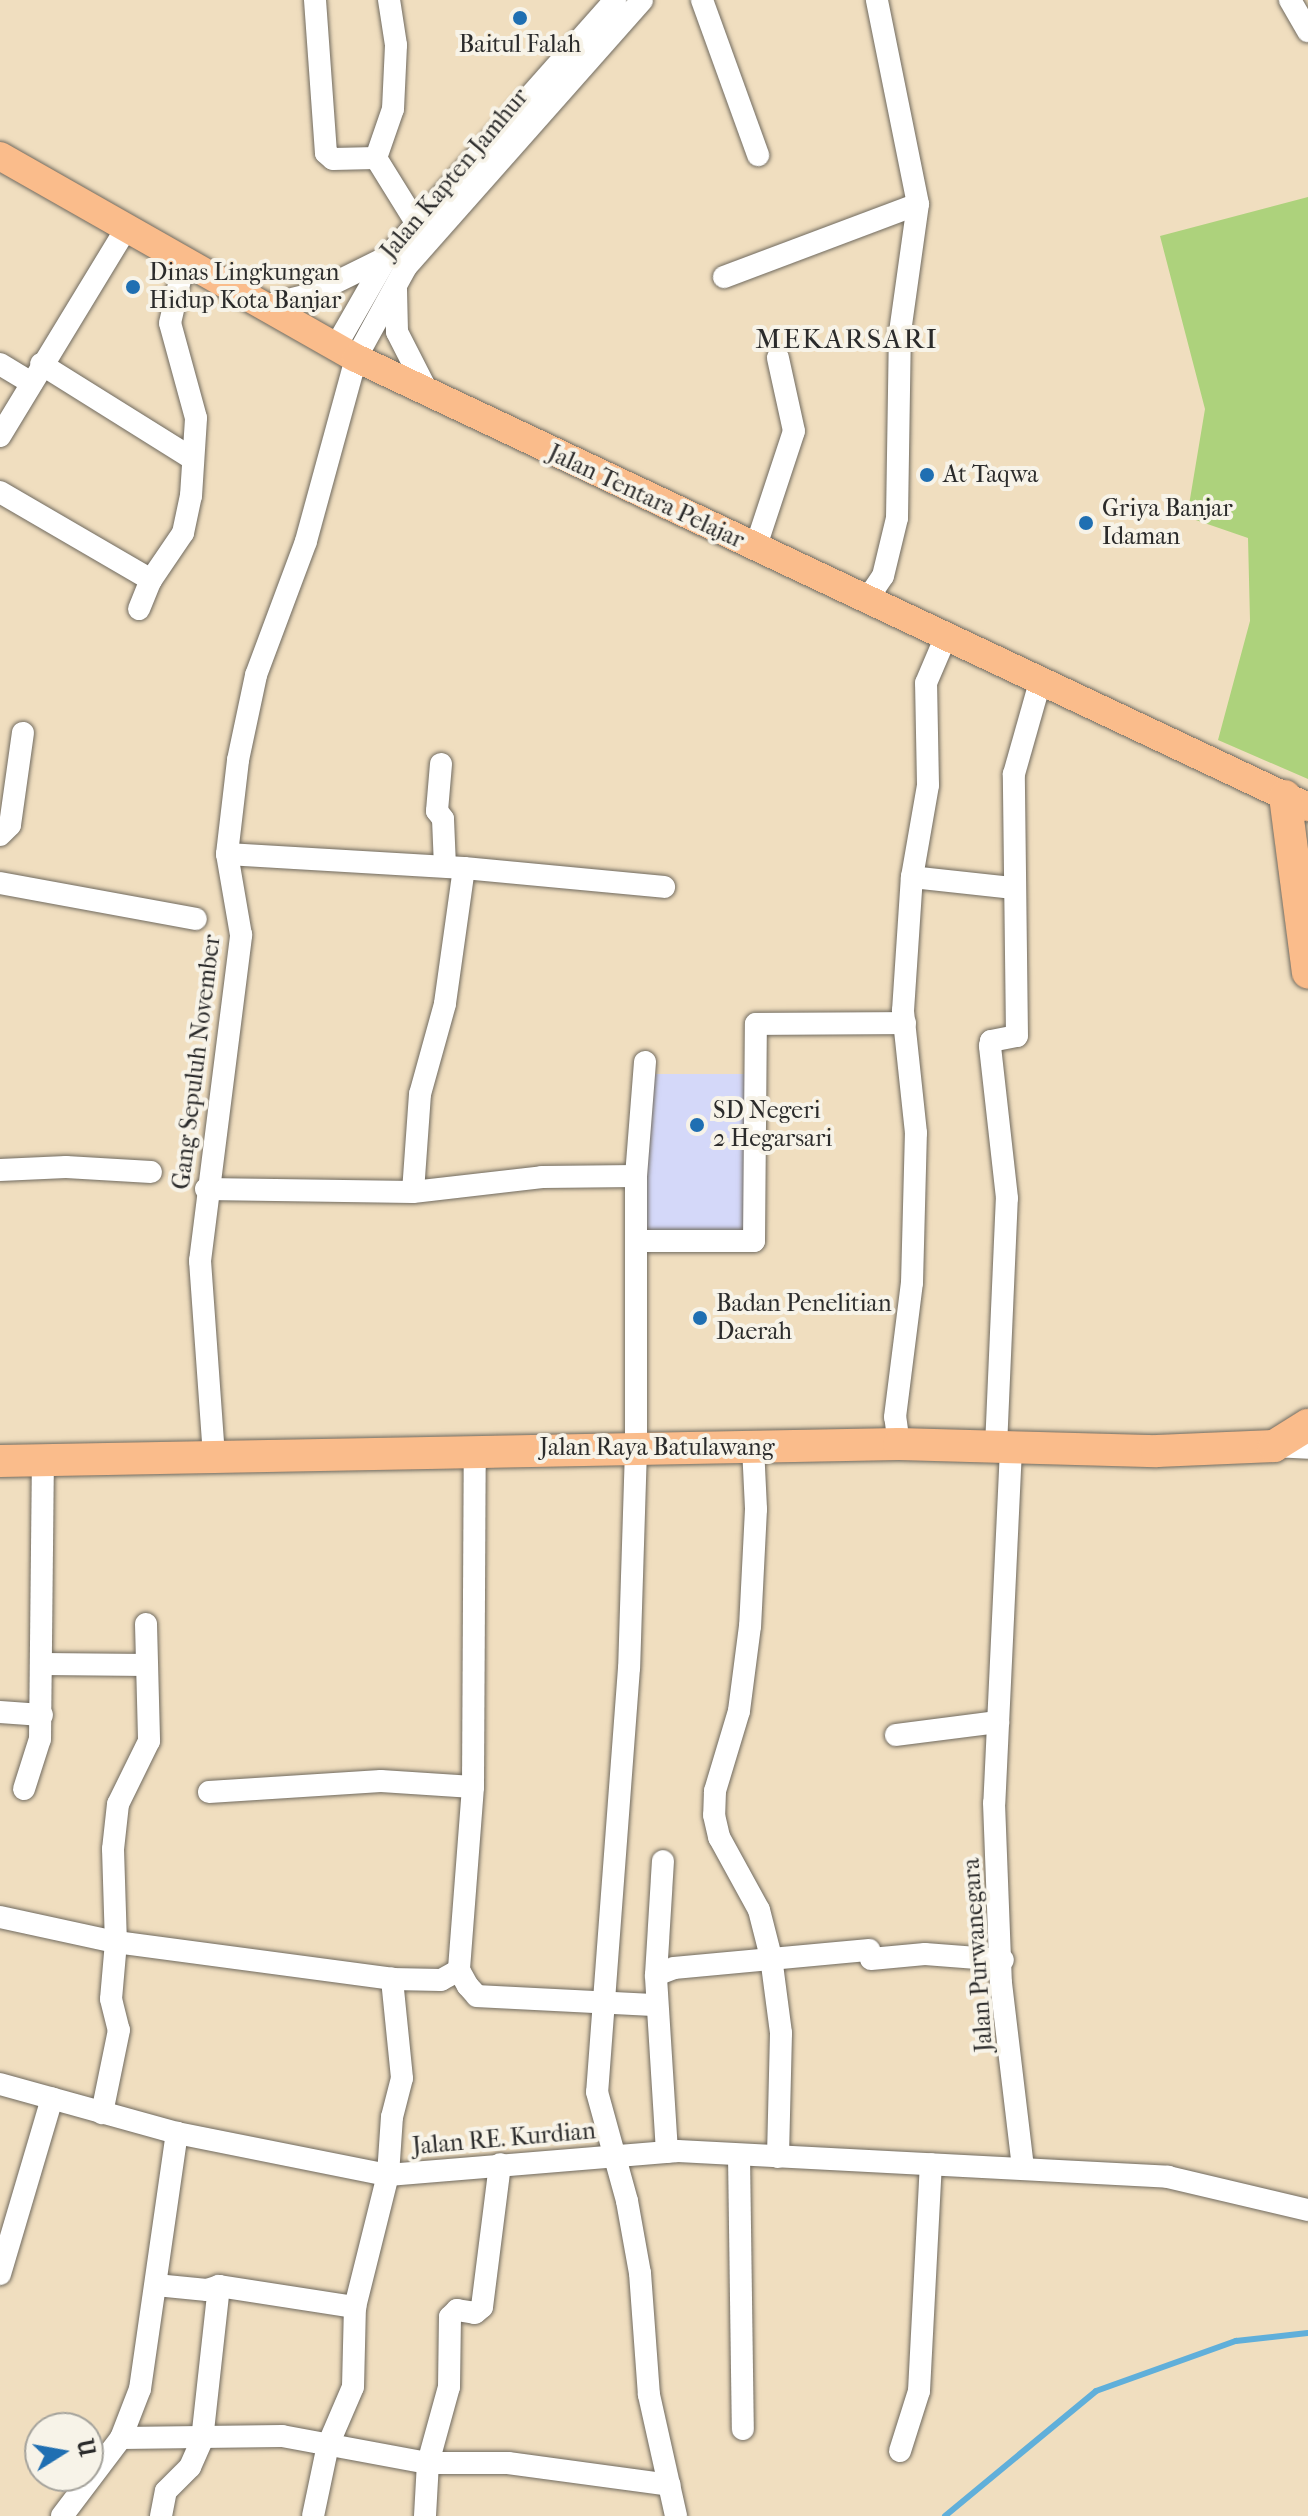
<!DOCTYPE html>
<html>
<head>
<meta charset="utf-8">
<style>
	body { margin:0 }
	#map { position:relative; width:1308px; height:2516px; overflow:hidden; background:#f0debf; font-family:"IM FELL French Canon",serif }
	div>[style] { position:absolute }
	.built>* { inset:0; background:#d4d8f9; transform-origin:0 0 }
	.green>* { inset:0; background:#add27c }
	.stream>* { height:6px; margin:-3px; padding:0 3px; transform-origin:3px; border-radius:3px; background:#60afda }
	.roads { filter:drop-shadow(0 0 2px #706a5f) drop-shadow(0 0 2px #706a5f) }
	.minor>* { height:22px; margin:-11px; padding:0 11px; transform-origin:11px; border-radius:11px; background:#fff }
	.major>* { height:28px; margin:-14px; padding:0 14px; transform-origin:14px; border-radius:14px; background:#fabc8b }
	.highway>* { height:32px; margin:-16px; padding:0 16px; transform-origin:16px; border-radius:16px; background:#fabc8b }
	.dots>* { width:22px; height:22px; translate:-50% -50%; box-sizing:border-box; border:4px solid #f7f3e8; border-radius:50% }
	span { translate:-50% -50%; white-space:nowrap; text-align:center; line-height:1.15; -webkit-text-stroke:8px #f7f3e8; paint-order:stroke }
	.poi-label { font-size:24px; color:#2b2b2b }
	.left { translate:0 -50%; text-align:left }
	.street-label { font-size:24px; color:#2b2b2b }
	.quarter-label { font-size:28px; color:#2b2b2b; letter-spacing:2px }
	.north { position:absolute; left:24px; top:2412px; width:80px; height:80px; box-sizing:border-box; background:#f7f3e8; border:2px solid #a5a39c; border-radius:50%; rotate:79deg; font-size:22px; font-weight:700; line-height:32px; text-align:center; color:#2b2b2b }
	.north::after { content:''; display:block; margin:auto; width:28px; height:36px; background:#1f6fb2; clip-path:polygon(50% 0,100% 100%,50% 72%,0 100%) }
</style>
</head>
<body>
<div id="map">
	<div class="built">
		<div style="left:646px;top:1074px;width:106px;height:162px"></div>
	</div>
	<div class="green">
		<div style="clip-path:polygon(1308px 197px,1308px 779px,1218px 740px,1250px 621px,1248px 538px,1187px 517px,1205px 409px,1160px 236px)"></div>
	</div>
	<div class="stream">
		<div style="left:945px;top:2516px;width:196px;rotate:-39.6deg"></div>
		<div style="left:1096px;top:2391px;width:149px;rotate:-19.7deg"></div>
		<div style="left:1236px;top:2341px;width:72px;rotate:-6.3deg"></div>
	</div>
	<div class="roads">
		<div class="minor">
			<div style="left:315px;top:0;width:153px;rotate:85.9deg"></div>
			<div style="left:326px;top:153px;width:9px;rotate:41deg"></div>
			<div style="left:333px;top:159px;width:43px;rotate:-1.3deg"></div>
			<div style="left:376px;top:158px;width:78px;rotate:58.2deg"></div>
			<div style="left:702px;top:0;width:165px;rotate:70.1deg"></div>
			<div style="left:1290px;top:0;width:36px;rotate:60deg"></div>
			<div style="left:376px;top:158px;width:52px;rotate:-70.9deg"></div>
			<div style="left:393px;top:109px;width:64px;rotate:-87.3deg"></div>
			<div style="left:396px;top:45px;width:46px;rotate:-98.8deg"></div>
			<div style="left:724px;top:277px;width:207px;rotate:-20.6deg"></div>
			<div style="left:396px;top:290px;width:42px;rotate:88.6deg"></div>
			<div style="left:397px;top:332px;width:66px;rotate:63deg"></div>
			<div style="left:264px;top:306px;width:49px;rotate:-14deg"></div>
			<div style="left:312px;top:294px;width:84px;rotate:-26.3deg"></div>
			<div style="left:336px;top:346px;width:103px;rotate:-60.2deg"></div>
			<div style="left:387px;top:257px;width:344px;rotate:-48.4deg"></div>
			<div style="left:0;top:364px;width:37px;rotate:31deg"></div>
			<div style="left:41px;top:364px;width:179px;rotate:32deg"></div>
			<div style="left:0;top:436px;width:245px;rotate:-58.7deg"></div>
			<div style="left:0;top:492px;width:175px;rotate:30.2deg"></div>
			<div style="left:755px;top:549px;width:124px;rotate:-71.7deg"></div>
			<div style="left:794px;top:431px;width:75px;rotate:-102.4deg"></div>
			<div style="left:866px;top:601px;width:30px;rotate:-56deg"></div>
			<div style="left:883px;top:576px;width:60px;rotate:-76.4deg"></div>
			<div style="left:897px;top:518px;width:186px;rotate:-89.1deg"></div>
			<div style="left:900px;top:332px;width:129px;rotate:-82deg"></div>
			<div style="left:918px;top:204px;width:208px;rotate:-101.4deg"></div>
			<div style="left:139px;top:609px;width:31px;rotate:-68deg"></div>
			<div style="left:151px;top:580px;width:57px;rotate:-55.8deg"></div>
			<div style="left:183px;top:533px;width:38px;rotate:-78deg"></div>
			<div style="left:191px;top:496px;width:78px;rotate:-86.3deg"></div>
			<div style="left:196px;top:418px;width:98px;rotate:-105.3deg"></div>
			<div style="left:170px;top:323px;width:62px;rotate:-76.9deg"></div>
			<div style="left:441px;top:764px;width:47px;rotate:94.9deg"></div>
			<div style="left:437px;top:811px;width:10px;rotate:53deg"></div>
			<div style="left:443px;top:819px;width:47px;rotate:87.6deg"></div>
			<div style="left:0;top:835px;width:14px;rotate:-45deg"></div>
			<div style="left:10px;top:825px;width:93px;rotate:-82deg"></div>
			<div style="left:227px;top:854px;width:237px;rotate:3.4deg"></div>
			<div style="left:464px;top:868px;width:201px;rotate:5.4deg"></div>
			<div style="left:464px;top:868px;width:137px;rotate:98deg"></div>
			<div style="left:445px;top:1004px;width:93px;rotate:105.5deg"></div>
			<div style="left:420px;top:1094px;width:98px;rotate:94.1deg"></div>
			<div style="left:413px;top:1192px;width:130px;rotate:-6.6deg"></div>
			<div style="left:542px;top:1177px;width:94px;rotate:-0.6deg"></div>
			<div style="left:912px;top:877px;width:93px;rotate:-80.1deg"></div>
			<div style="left:928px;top:785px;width:102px;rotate:-91.1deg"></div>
			<div style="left:926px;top:683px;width:51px;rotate:-66.9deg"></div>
			<div style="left:0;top:883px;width:199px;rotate:10.4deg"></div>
			<div style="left:645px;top:1062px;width:114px;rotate:94.5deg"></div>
			<div style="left:636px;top:1176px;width:273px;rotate:90deg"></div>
			<div style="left:636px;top:1449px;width:219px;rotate:91.8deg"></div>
			<div style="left:629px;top:1668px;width:425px;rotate:94.3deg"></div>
			<div style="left:597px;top:2092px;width:113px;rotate:74.6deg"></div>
			<div style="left:627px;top:2201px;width:73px;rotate:79.8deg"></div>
			<div style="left:640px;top:2273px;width:122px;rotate:85.8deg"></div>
			<div style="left:649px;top:2395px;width:124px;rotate:77.4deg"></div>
			<div style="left:0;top:1170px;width:66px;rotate:-2.6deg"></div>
			<div style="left:66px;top:1167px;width:85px;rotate:3.4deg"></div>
			<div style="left:206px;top:1189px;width:207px;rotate:0.8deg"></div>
			<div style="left:636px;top:1241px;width:118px"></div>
			<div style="left:754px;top:1241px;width:217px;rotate:-89.5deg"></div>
			<div style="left:756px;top:1024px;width:149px;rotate:-0.4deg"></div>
			<div style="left:899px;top:1444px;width:27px;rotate:-98deg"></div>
			<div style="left:895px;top:1417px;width:135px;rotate:-82.8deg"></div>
			<div style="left:912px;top:1283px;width:150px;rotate:-88.5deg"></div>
			<div style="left:916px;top:1133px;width:123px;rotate:-96.1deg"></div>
			<div style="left:903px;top:1011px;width:134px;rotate:-86.2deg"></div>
			<div style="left:912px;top:877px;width:103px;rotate:6.2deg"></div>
			<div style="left:1274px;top:1446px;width:34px;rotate:3deg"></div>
			<div style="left:753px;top:1447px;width:62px;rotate:87.2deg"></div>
			<div style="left:756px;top:1509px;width:117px;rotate:92.9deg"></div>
			<div style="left:750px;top:1626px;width:86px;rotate:97.4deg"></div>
			<div style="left:739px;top:1711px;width:84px;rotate:106.7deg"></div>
			<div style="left:715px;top:1791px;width:24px;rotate:92deg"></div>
			<div style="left:714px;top:1815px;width:23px;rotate:77deg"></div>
			<div style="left:719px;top:1837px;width:83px;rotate:61.3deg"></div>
			<div style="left:759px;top:1910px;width:49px;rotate:75.7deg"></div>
			<div style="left:771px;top:1957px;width:77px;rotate:82.5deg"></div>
			<div style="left:781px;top:2033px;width:124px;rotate:91.4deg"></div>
			<div style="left:996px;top:1447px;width:249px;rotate:-87.5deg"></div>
			<div style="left:1007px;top:1198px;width:153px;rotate:-96.4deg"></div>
			<div style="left:990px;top:1046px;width:5px;rotate:-79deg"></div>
			<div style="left:991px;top:1041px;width:26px;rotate:-11deg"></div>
			<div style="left:1017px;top:1036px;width:262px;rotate:-90.7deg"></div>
			<div style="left:1014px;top:774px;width:96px;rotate:-74.2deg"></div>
			<div style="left:1011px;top:1449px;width:354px;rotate:92.7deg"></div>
			<div style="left:994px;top:1803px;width:180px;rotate:87.8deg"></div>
			<div style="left:1001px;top:1983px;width:186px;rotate:83.2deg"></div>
			<div style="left:214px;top:1456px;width:196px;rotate:-94.1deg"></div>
			<div style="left:200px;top:1261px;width:329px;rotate:-82.8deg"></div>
			<div style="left:241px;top:935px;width:82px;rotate:-99.8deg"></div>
			<div style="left:227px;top:854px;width:95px;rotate:-83.3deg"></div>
			<div style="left:238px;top:760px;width:87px;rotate:-78deg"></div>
			<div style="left:256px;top:675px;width:143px;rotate:-69.5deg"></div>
			<div style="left:306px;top:541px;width:190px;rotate:-74.7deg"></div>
			<div style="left:356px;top:358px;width:104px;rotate:-61.2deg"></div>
			<div style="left:406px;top:267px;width:356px;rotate:-48.5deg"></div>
			<div style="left:146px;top:1624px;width:117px;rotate:88.5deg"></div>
			<div style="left:149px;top:1741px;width:70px;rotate:116.2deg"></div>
			<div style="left:118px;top:1804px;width:45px;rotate:96.3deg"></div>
			<div style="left:113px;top:1849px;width:93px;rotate:88.2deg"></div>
			<div style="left:116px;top:1942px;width:278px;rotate:7.6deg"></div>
			<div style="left:392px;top:1979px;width:49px;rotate:1.2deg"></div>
			<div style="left:441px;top:1980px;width:21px;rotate:-29deg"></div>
			<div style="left:43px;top:1664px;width:104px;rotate:0.6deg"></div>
			<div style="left:0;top:1712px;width:42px;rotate:4.1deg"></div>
			<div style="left:896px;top:1735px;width:103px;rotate:-7.3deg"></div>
			<div style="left:473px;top:1787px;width:184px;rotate:94.4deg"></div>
			<div style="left:459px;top:1970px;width:18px;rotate:61deg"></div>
			<div style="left:468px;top:1986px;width:13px;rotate:48deg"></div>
			<div style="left:477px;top:1996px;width:180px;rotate:2.9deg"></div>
			<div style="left:24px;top:1789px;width:52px;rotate:-72.3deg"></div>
			<div style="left:40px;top:1739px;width:278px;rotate:-89.4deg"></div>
			<div style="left:209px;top:1792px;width:172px;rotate:-3.7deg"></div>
			<div style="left:381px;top:1781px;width:92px;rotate:3.7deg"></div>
			<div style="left:473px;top:1787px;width:337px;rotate:-89.7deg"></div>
			<div style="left:0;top:1917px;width:119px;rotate:12.2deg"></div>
			<div style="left:116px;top:1942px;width:57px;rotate:95deg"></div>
			<div style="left:111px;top:1999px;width:32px;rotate:76deg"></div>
			<div style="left:119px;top:2030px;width:85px;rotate:101.6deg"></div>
			<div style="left:871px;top:1959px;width:54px;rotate:-5.3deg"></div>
			<div style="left:925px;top:1954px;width:78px;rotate:4.4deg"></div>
			<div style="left:656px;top:1975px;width:114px;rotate:-86.5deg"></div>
			<div style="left:0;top:2084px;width:184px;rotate:15.5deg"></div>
			<div style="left:177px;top:2133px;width:215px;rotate:11.3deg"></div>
			<div style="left:388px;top:2175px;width:291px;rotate:-4.7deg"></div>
			<div style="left:678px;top:2151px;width:491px;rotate:3deg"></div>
			<div style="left:1168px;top:2177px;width:144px;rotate:13.3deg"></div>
			<div style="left:667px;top:2152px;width:177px;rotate:-93.6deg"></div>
			<div style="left:656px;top:1975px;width:19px;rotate:-21deg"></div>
			<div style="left:674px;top:1968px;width:196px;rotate:-5.3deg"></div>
			<div style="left:739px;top:2155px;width:274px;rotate:89.2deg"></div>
			<div style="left:0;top:2274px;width:183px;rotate:-73.5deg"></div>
			<div style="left:156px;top:2285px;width:51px;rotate:5.6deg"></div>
			<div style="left:207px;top:2290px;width:13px;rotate:-18deg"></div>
			<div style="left:121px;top:2438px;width:161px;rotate:-0.7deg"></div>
			<div style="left:282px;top:2436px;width:148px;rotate:10.5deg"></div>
			<div style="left:428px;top:2463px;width:80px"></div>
			<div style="left:508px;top:2463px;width:163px;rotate:7.7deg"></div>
			<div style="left:900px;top:2451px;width:63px;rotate:-72.4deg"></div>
			<div style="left:919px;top:2391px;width:227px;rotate:-87deg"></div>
			<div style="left:62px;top:2516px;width:98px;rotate:-52.9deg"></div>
			<div style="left:121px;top:2438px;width:53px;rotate:-68.8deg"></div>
			<div style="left:140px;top:2389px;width:259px;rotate:-81.8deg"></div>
			<div style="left:161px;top:2516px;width:25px;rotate:-79deg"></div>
			<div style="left:166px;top:2491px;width:34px;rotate:-45deg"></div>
			<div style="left:190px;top:2467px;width:30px;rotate:-66deg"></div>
			<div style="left:202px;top:2440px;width:155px;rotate:-83.7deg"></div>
			<div style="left:219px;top:2286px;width:138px;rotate:8.8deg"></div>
			<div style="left:355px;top:2307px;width:136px;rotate:-76deg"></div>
			<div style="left:388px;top:2175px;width:58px;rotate:-86.1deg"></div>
			<div style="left:392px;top:2117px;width:40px;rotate:-75.6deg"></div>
			<div style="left:402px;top:2078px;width:100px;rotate:-95.8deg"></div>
			<div style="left:313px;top:2516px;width:73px;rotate:-78.1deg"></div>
			<div style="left:328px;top:2445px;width:63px;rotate:-66.7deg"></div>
			<div style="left:353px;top:2387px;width:80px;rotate:-88.6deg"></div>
			<div style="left:425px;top:2516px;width:53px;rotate:-86.8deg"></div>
			<div style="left:428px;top:2463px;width:79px;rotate:-74.6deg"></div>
			<div style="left:449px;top:2387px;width:70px;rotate:-89.2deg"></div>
			<div style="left:450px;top:2317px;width:10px;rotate:-45deg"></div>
			<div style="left:457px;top:2310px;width:18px;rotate:9deg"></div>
			<div style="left:475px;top:2313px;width:9px;rotate:-41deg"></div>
			<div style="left:482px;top:2307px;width:144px;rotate:-82.8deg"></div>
		</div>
		<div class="major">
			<div style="left:0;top:156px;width:409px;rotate:29.6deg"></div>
			<div style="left:356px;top:358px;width:1053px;rotate:25.25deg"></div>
		</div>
		<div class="highway">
			<div style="left:1285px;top:796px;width:178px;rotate:82.6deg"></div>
			<div style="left:0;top:1461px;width:899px;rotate:-1.08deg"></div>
			<div style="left:899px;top:1444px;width:258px;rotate:1.6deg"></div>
			<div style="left:1157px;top:1451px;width:117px;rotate:-2.4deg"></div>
			<div style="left:1274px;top:1446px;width:40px;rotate:-32deg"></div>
		</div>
	</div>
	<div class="dots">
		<div style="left:520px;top:18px;background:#1f6fb2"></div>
		<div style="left:133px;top:287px;background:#1f6fb2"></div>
		<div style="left:927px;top:475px;background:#1f6fb2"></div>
		<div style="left:1086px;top:523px;background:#1f6fb2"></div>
		<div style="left:697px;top:1125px;background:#1f6fb2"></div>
		<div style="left:700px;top:1318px;background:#1f6fb2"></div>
	</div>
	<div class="poi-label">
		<span style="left:520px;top:45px">Baitul Falah</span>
		<span class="left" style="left:149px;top:287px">Dinas Lingkungan<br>Hidup Kota Banjar</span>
		<span class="left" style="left:943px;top:475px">At Taqwa</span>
		<span class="left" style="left:1102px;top:523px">Griya Banjar<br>Idaman</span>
		<span class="left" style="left:713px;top:1125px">SD Negeri<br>2 Hegarsari</span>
		<span class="left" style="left:716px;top:1318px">Badan Penelitian<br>Daerah</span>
	</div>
	<div class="street-label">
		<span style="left:455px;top:174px;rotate:-50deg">Jalan Kapten Jamhur</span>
		<span style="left:646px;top:497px;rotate:25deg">Jalan Tentara Pelajar</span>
		<span style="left:197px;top:1062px;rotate:-83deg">Gang Sepuluh November</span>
		<span style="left:657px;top:1448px">Jalan Raya Batulawang</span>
		<span style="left:978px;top:1955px;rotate:-94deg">Jalan Purwanegara</span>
		<span style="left:504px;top:2139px;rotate:-5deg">Jalan RE. Kurdian</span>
	</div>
	<div class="quarter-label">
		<span style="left:847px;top:339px">MEKARSARI</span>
	</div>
	<div class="north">U</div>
</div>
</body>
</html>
